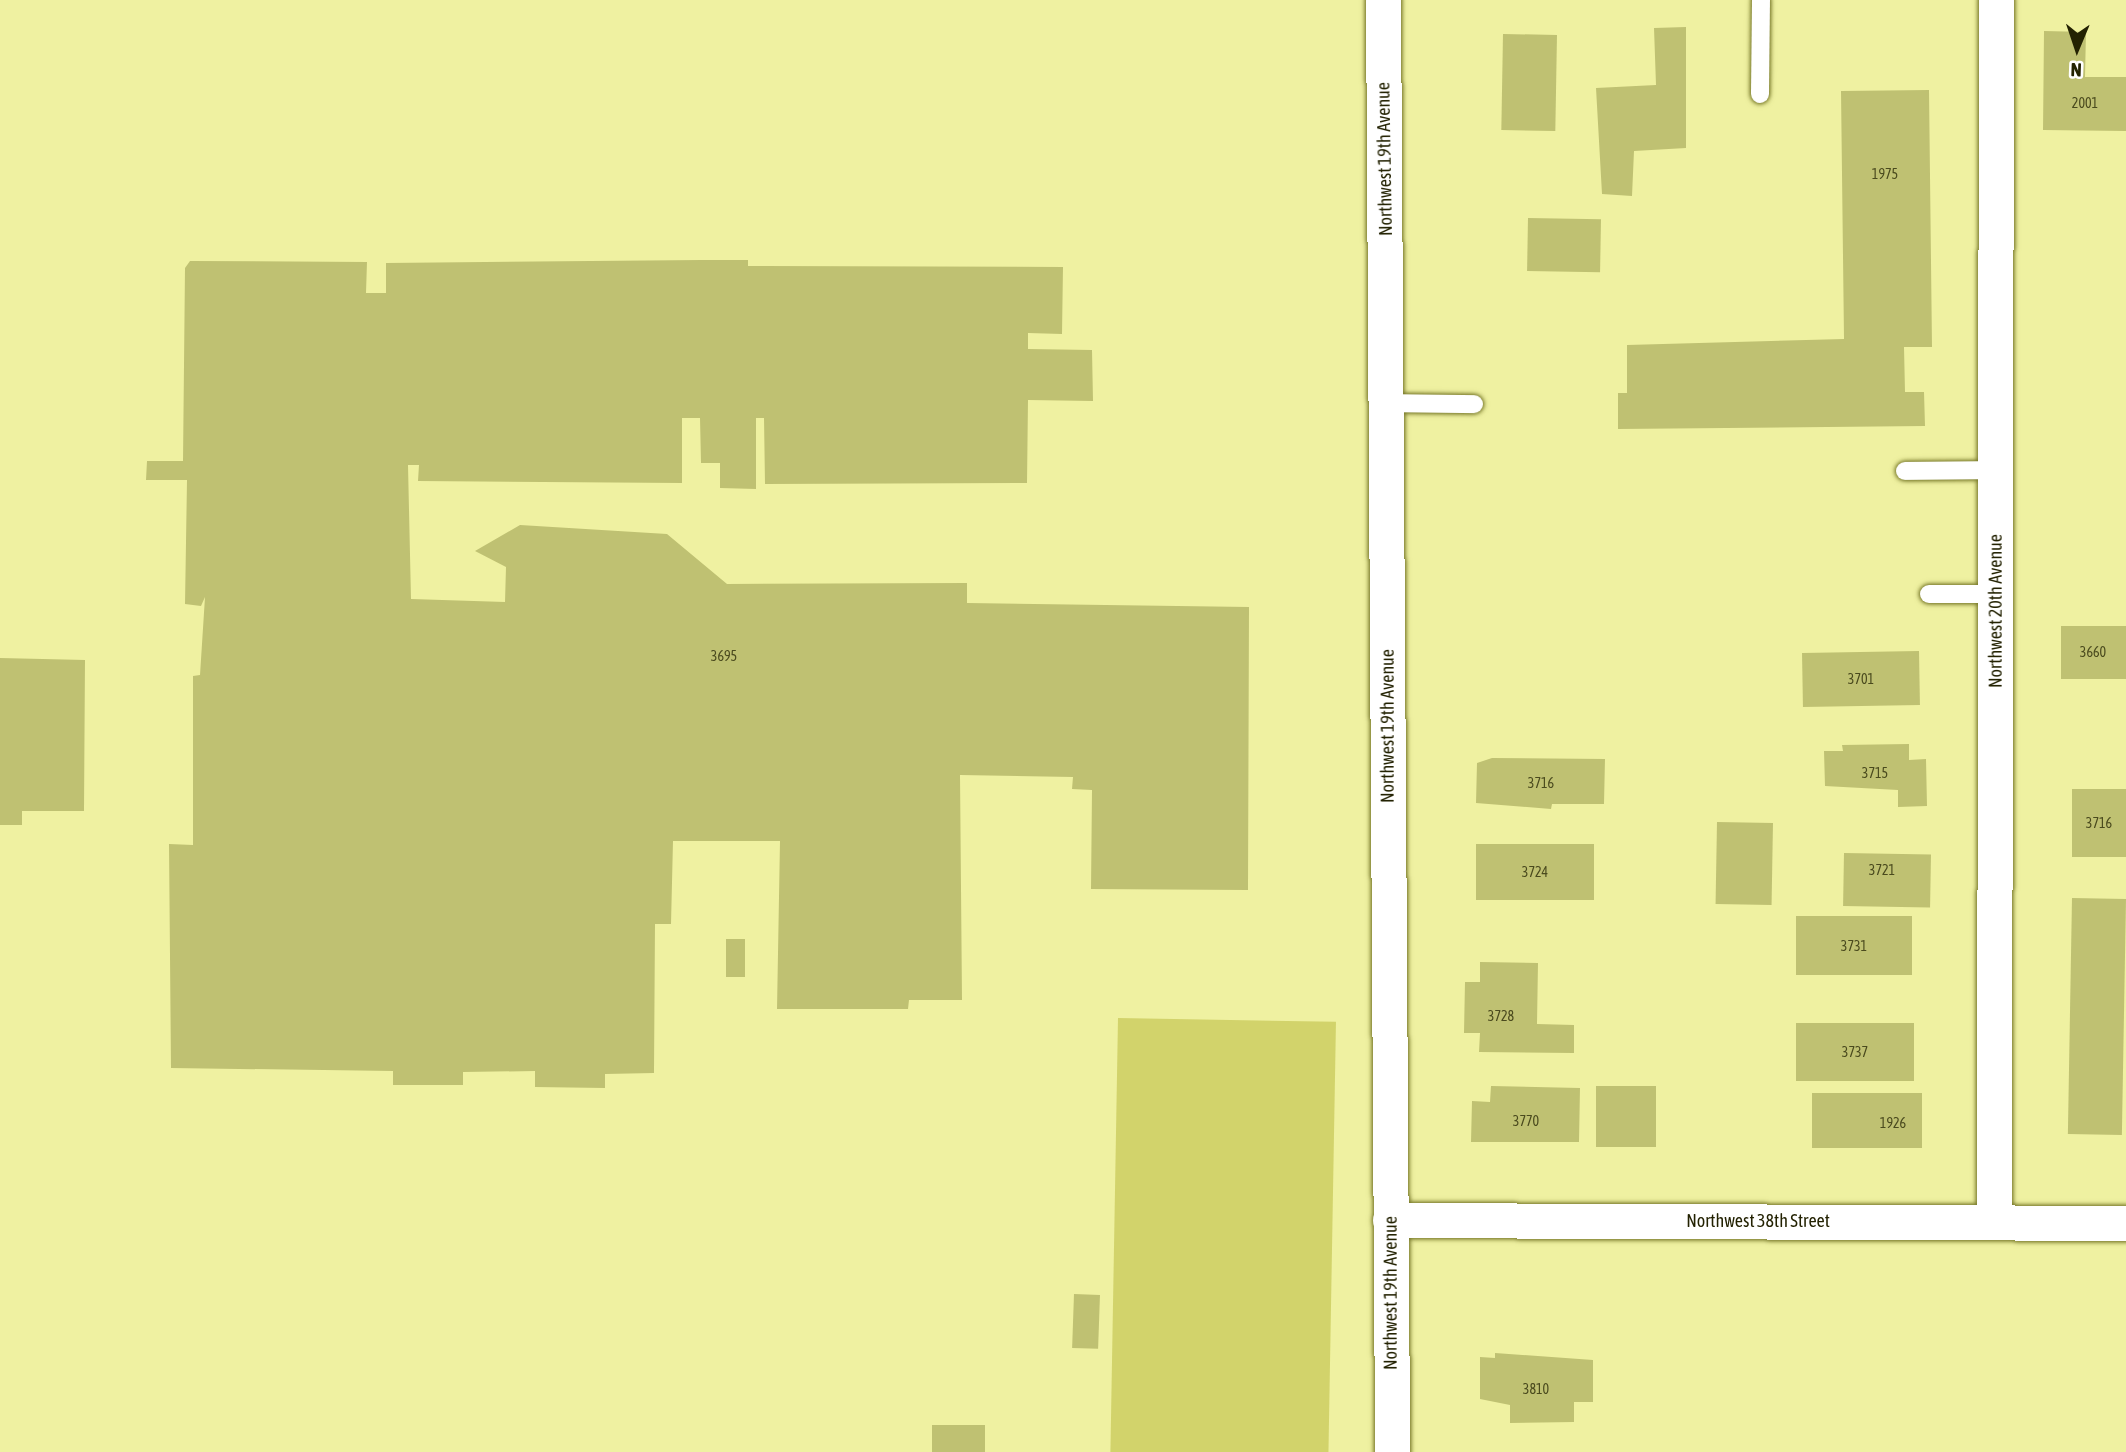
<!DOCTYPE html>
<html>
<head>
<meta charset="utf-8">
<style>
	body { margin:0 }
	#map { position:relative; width:2126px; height:1452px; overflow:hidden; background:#eff1a1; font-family:"Asap Condensed",sans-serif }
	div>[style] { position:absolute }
	.green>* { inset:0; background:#d2d36b; transform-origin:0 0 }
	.building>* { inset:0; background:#bfc172; transform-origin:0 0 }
	.roads { filter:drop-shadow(0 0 2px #787929) drop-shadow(0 0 2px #787929) }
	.lane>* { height:18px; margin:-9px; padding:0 9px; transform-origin:9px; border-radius:9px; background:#fff }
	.street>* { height:35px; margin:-17.5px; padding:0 17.5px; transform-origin:17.5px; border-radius:17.5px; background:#fff }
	span { translate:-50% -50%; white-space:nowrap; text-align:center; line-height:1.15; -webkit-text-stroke:5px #fff; paint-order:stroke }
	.number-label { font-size:14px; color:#4a4a1e }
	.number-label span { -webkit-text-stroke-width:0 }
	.street-label { font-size:18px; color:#232202 }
	.north { position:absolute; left:2042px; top:14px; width:70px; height:70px; -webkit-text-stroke:5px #fff; paint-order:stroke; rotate:182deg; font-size:19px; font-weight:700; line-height:28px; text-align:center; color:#232202 }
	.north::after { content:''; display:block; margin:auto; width:24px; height:32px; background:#232202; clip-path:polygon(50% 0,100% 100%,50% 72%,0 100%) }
</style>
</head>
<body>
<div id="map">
	<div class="green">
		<div style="left:1118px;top:1018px;width:218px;height:434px;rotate:1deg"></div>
	</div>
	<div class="building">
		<div style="clip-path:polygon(1686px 27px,1686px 148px,1634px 151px,1632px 196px,1602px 194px,1596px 88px,1656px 85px,1654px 28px)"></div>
		<div style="clip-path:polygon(2044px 31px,2086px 32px,2085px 77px,2126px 77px,2126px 131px,2043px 130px)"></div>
		<div style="left:1503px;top:34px;width:54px;height:96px;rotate:1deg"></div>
		<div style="clip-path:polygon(1929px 90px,1932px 347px,1904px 347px,1905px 392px,1924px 392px,1925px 426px,1618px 429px,1618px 393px,1627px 393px,1627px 345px,1844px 339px,1841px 91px)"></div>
		<div style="left:1528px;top:218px;width:73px;height:53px;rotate:1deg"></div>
		<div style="clip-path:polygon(701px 260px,748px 260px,748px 266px,1063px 267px,1062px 334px,1028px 333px,1028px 349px,1092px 350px,1093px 401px,1028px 400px,1027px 483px,765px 484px,764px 418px,756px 418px,756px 489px,720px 488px,720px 463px,701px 463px,700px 418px,682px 418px,682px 483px,418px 481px,419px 465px,408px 465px,411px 599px,505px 602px,506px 567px,475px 551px,520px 525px,667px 534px,727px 584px,967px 583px,967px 603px,1249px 607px,1248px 890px,1091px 889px,1092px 790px,1072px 789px,1073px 777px,960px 775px,962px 1000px,909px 1000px,908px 1009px,777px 1009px,780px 841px,673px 841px,671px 924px,655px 924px,654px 1073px,605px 1074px,605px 1088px,535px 1087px,535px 1071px,463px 1072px,463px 1085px,393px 1085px,393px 1071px,171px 1068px,169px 844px,193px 845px,193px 676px,200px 675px,205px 597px,201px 606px,185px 604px,187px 480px,146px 480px,147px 461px,183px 461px,185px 268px,190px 261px,367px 262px,366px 293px,386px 293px,386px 263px)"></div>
		<div style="left:2061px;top:626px;width:65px;height:53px"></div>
		<div style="left:1919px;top:651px;width:54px;height:117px;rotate:89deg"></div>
		<div style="clip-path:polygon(0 658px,85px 660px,84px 811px,22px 811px,22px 825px,0 825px)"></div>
		<div style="clip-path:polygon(1909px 744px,1909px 760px,1926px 759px,1927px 806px,1898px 807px,1898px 790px,1825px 786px,1824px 751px,1843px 751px,1842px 745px)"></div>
		<div style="clip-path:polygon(1492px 758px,1605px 759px,1604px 804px,1552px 804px,1551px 809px,1476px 803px,1477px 763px)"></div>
		<div style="left:2072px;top:789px;width:54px;height:68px"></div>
		<div style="left:1717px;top:822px;width:56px;height:82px;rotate:1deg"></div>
		<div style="left:1476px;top:844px;width:118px;height:56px"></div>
		<div style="left:1844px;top:853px;width:87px;height:53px;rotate:1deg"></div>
		<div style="left:2072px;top:898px;width:54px;height:236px;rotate:1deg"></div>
		<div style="left:1796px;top:916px;width:116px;height:59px"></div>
		<div style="left:726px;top:939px;width:19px;height:38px"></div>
		<div style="clip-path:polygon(1480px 962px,1538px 963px,1537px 1024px,1574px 1025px,1574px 1053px,1479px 1052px,1480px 1033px,1464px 1033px,1465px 982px,1480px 982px)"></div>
		<div style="left:1796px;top:1023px;width:118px;height:58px"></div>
		<div style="clip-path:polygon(1491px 1086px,1580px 1088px,1579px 1142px,1471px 1142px,1472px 1101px,1490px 1102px)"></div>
		<div style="left:1596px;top:1086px;width:60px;height:61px"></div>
		<div style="left:1812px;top:1093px;width:110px;height:55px"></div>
		<div style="left:1074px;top:1294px;width:26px;height:54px;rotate:2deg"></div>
		<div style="clip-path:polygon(1495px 1353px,1593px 1360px,1593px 1402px,1574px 1402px,1574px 1422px,1510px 1423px,1510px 1405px,1480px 1399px,1480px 1357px,1495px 1358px)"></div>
		<div style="left:932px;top:1425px;width:53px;height:27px"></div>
	</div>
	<div class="roads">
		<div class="lane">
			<div style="left:1760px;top:94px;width:94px;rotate:-89.4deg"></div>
			<div style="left:1387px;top:403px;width:87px;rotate:0.7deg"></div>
			<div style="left:1905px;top:471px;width:91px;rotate:-0.6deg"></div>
			<div style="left:1929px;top:594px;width:67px"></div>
		</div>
		<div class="street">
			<div style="left:1383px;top:0;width:1452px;rotate:89.64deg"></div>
			<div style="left:1390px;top:1220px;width:736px;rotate:0.23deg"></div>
			<div style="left:1994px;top:1222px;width:1222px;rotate:-89.91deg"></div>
		</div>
	</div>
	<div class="number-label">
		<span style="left:2085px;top:103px">2001</span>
		<span style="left:1885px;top:174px">1975</span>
		<span style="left:2093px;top:652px">3660</span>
		<span style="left:724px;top:656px">3695</span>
		<span style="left:1861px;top:679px">3701</span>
		<span style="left:1875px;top:773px">3715</span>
		<span style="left:1541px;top:783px">3716</span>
		<span style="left:2099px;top:823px">3716</span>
		<span style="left:1882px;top:870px">3721</span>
		<span style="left:1535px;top:872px">3724</span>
		<span style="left:1854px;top:946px">3731</span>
		<span style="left:1501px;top:1016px">3728</span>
		<span style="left:1855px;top:1052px">3737</span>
		<span style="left:1526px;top:1121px">3770</span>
		<span style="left:1893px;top:1123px">1926</span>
		<span style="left:1536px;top:1389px">3810</span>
	</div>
	<div class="street-label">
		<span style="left:1385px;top:159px;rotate:-91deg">Northwest 19th Avenue</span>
		<span style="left:1996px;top:611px;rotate:-90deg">Northwest 20th Avenue</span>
		<span style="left:1388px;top:726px;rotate:-90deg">Northwest 19th Avenue</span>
		<span style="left:1758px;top:1221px">Northwest 38th Street</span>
		<span style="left:1391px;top:1293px;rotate:-90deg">Northwest 19th Avenue</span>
	</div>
	<div class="north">N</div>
</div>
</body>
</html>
